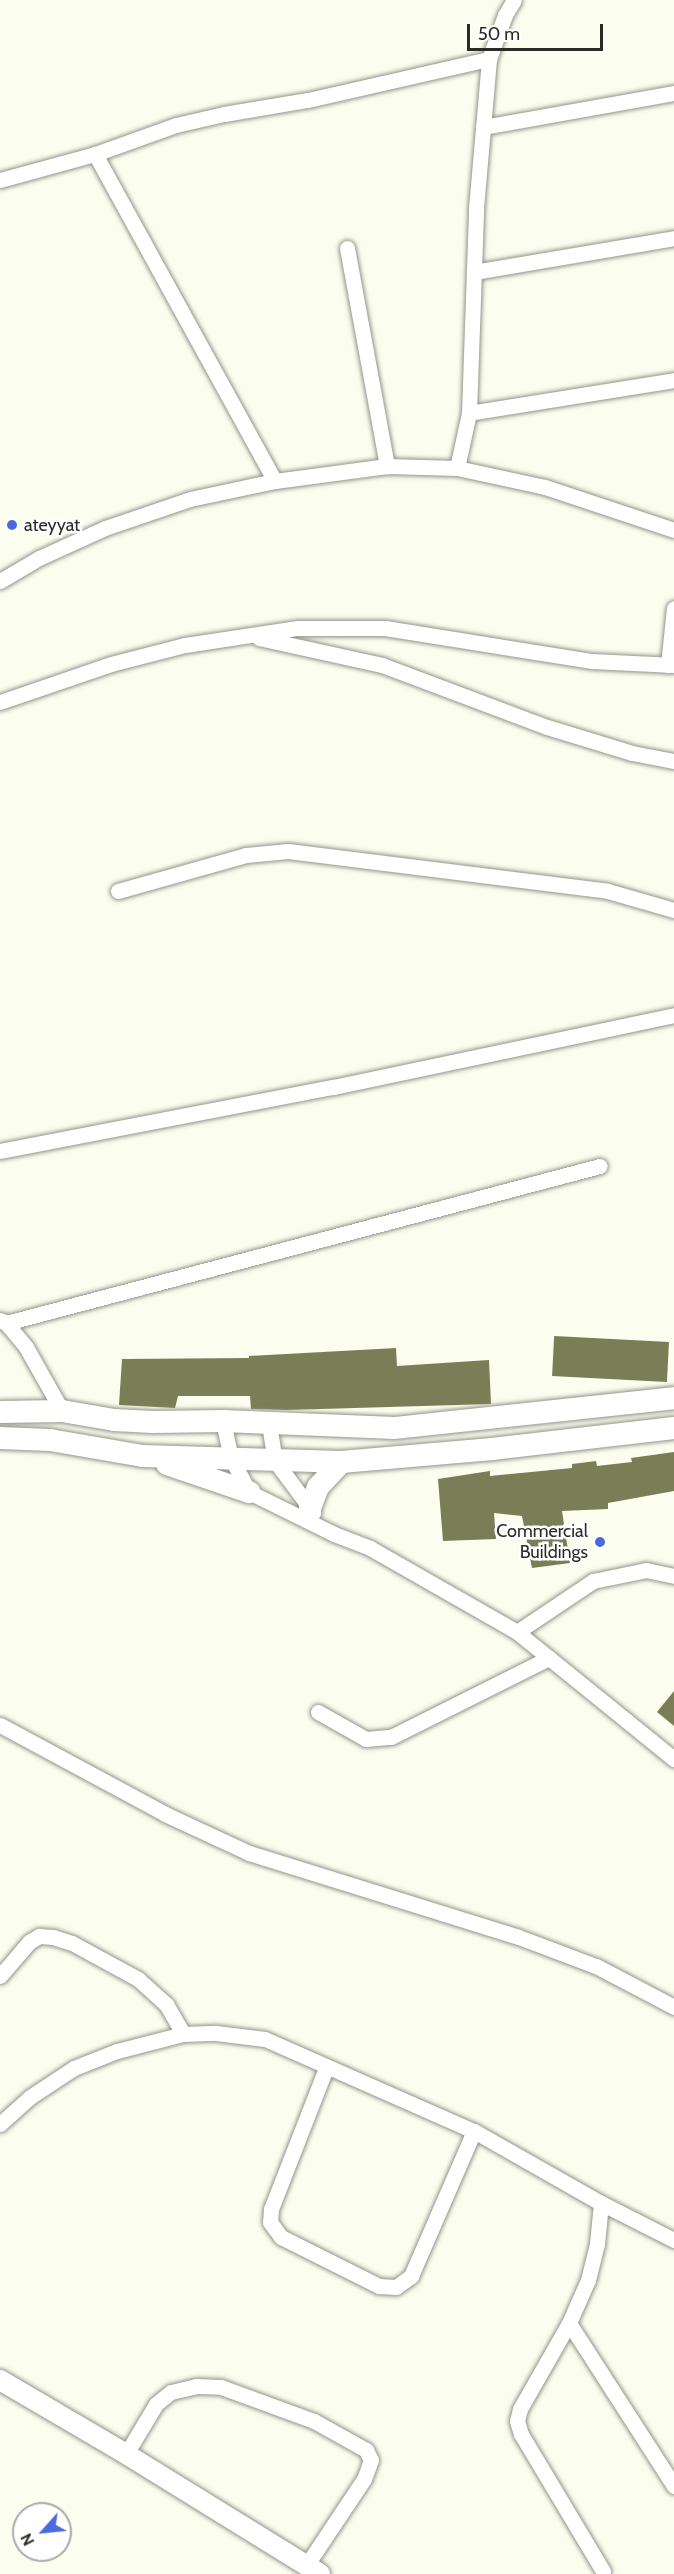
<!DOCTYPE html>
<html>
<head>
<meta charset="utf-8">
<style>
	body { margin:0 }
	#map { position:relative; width:674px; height:2574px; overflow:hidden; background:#fbfdee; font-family:Cabin,sans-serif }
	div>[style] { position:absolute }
	.building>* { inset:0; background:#7a7e56; transform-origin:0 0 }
	.roads { filter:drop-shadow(0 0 2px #939588) drop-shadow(0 0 2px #939588) }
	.minor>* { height:15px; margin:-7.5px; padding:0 7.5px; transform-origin:7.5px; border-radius:7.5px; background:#fff }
	.tertiary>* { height:20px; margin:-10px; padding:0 10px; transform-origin:10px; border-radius:10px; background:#fff }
	.secondary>* { height:22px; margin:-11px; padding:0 11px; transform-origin:11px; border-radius:11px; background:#fff }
	.dots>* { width:16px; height:16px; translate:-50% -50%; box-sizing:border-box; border:3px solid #fff; border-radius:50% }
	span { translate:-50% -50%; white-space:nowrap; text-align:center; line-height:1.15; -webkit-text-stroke:5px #fff; paint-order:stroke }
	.poi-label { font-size:18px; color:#2b2b26 }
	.left { translate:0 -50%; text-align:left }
	.right { translate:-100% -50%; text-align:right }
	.north { position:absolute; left:12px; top:2502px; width:60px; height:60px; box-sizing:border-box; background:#fff; border:2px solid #aaaaa8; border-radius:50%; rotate:243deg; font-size:16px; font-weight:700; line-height:24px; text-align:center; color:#2b2b26 }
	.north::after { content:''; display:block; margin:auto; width:21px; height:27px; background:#4c6ade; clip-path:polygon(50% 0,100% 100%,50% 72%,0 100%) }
	.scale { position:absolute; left:467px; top:24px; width:136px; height:27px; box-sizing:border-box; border:3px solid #2b2b26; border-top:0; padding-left:8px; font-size:18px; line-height:21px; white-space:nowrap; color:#2b2b26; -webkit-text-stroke:4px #fff; paint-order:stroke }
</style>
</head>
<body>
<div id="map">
	<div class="building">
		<div style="left:669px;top:1342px;width:40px;height:115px;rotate:93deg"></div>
		<div style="clip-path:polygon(396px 1348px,397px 1366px,489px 1360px,491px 1404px,287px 1410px,251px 1409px,250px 1396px,178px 1396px,175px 1408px,119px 1405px,122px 1359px,249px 1358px,249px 1356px)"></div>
		<div style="clip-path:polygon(674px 1452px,674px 1491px,608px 1503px,608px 1509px,562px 1511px,570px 1563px,532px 1568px,522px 1516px,494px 1513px,496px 1539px,443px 1541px,438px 1479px,490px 1471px,490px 1476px,572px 1468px,572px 1464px,596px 1461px,597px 1466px,632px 1462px,631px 1458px)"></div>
		<div style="clip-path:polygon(674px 1691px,674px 1726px,657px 1712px)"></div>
	</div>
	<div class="roads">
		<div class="minor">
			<div style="left:483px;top:127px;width:194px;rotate:-10.1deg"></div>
			<div style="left:95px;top:154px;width:373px;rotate:61.2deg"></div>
			<div style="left:0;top:180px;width:98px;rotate:-15.3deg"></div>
			<div style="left:95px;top:154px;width:86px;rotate:-19.7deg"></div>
			<div style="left:176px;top:125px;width:49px;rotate:-12.9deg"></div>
			<div style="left:224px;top:114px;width:85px;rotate:-9.5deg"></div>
			<div style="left:308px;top:100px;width:186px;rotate:-12.8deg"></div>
			<div style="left:489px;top:59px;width:47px;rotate:-70deg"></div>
			<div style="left:505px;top:15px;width:17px;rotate:-59deg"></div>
			<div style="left:347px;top:248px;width:222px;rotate:79.6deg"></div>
			<div style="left:474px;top:272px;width:203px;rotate:-9.6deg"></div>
			<div style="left:469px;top:413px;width:208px;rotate:-9.1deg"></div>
			<div style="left:457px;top:468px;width:56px;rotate:-77.7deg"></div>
			<div style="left:469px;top:413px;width:205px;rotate:-88deg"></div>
			<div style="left:476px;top:208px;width:150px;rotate:-85deg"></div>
			<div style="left:0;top:581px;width:45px;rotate:-30.5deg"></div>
			<div style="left:39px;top:558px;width:72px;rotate:-24.4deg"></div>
			<div style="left:105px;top:528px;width:90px;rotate:-18.8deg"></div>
			<div style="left:190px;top:499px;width:87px;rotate:-12deg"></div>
			<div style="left:275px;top:481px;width:113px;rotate:-7.6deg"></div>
			<div style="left:387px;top:466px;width:70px;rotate:1.6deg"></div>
			<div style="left:457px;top:468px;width:90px;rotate:12.2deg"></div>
			<div style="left:545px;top:487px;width:136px;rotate:18.4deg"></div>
			<div style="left:259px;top:638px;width:126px;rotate:12.4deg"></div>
			<div style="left:382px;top:665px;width:176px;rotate:20.6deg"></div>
			<div style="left:547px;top:727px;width:89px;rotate:17deg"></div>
			<div style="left:632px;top:753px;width:43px;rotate:10.8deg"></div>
			<div style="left:668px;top:665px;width:57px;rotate:-84deg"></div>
			<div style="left:0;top:702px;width:117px;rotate:-18.9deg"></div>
			<div style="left:111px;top:664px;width:76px;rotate:-14.4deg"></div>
			<div style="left:185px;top:645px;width:114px;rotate:-8.6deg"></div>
			<div style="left:298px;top:628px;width:87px"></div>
			<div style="left:385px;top:628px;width:210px;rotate:9.1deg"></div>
			<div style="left:592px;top:661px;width:82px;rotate:2.8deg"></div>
			<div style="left:118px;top:891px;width:133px;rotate:-15.7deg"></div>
			<div style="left:246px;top:855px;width:42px;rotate:-5.4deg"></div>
			<div style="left:288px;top:851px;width:322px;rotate:7.1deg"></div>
			<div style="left:608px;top:891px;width:69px;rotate:16.1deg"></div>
			<div style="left:0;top:1151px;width:339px;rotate:-10.9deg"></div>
			<div style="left:333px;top:1087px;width:349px;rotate:-11.9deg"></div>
			<div style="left:0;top:1320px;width:7px;rotate:27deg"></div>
			<div style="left:6px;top:1323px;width:31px;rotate:50deg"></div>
			<div style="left:26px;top:1347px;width:73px;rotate:60.6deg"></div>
			<div style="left:6px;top:1323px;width:614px;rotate:-14.81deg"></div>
			<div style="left:223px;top:1421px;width:38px;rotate:78deg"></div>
			<div style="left:231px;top:1458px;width:38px;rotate:62deg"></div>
			<div style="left:249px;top:1492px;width:95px;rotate:26.3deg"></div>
			<div style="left:334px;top:1534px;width:39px;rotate:21deg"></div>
			<div style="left:370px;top:1548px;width:169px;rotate:29.7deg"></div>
			<div style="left:517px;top:1632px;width:202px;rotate:39deg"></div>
			<div style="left:269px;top:1424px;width:37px;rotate:81deg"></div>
			<div style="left:275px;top:1461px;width:64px;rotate:53.3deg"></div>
			<div style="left:517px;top:1632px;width:92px;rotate:-33.9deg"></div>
			<div style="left:593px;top:1581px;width:54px;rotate:-11.7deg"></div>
			<div style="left:646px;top:1570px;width:29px;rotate:12deg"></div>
			<div style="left:318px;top:1712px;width:55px;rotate:29.4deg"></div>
			<div style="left:366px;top:1739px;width:25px;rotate:-5deg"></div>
			<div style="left:391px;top:1737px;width:177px;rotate:-26.6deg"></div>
			<div style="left:0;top:1725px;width:187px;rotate:28.3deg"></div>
			<div style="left:165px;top:1814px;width:93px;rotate:24.9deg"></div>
			<div style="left:249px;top:1853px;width:280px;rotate:17.3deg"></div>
			<div style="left:516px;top:1936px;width:85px;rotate:20.6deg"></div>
			<div style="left:596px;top:1966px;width:88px;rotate:27.7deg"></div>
			<div style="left:0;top:1976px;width:45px;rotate:-49.5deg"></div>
			<div style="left:29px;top:1942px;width:12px;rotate:-31deg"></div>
			<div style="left:39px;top:1936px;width:14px;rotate:4deg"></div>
			<div style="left:53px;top:1937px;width:20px;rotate:18deg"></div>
			<div style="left:72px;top:1943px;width:75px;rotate:28.6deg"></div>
			<div style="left:138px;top:1979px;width:38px;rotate:42deg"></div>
			<div style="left:166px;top:2004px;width:34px;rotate:60deg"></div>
			<div style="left:326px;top:2068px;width:151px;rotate:111.3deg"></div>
			<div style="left:271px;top:2209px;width:13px;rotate:94deg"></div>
			<div style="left:270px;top:2222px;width:19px;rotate:54deg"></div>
			<div style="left:281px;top:2237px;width:110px;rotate:26.6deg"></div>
			<div style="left:379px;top:2286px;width:17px;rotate:3deg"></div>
			<div style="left:396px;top:2287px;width:19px;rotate:-36deg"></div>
			<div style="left:411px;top:2276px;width:158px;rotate:-66.5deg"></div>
			<div style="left:0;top:2124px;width:40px;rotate:-42deg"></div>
			<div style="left:30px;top:2097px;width:53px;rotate:-33.4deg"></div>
			<div style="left:74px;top:2068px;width:46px;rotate:-21.6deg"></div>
			<div style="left:117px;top:2051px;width:68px;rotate:-14.4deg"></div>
			<div style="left:183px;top:2034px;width:33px;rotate:-2deg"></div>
			<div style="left:216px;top:2033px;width:49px;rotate:7deg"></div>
			<div style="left:265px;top:2039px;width:228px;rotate:23.8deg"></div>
			<div style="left:474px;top:2131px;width:146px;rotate:29.6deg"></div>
			<div style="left:601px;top:2203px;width:82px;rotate:26.9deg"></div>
			<div style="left:601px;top:2203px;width:41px;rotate:95.6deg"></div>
			<div style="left:597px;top:2244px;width:37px;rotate:104deg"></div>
			<div style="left:588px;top:2280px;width:47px;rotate:113.8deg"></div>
			<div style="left:569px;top:2323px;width:99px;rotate:119.7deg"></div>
			<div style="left:520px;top:2409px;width:12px;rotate:104deg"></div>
			<div style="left:517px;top:2421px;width:14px;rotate:73deg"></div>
			<div style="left:521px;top:2434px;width:160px;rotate:59.1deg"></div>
			<div style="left:569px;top:2323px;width:194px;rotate:57.2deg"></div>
			<div style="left:126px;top:2454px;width:58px;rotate:-59deg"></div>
			<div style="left:156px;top:2404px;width:19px;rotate:-39deg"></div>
			<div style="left:171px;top:2392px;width:26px;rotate:-13deg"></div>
			<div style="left:196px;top:2386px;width:25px;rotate:2deg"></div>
			<div style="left:221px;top:2387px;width:99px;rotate:20.1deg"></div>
			<div style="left:314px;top:2421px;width:60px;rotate:29.1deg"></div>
			<div style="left:366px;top:2450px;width:11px;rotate:63deg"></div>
			<div style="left:371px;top:2460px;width:20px;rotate:110deg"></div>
			<div style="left:364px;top:2479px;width:105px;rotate:123.7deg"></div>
		</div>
		<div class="tertiary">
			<div style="left:0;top:2380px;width:146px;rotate:30.4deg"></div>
			<div style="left:126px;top:2454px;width:228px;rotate:31.7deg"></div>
		</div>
		<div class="secondary">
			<div style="left:0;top:1412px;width:62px;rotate:-0.9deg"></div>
			<div style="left:62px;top:1411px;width:53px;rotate:9.8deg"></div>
			<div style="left:114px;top:1420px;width:39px;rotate:3deg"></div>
			<div style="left:153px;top:1422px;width:70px;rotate:-0.8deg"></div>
			<div style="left:223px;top:1421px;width:172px;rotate:2.3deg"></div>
			<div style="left:395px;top:1428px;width:281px;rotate:-6.1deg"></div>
			<div style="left:0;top:1438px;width:50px;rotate:2.3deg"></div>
			<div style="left:50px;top:1440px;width:94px;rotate:9.8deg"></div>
			<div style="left:143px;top:1456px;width:198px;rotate:1.7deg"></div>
			<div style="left:341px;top:1462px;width:152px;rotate:-4.9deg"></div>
			<div style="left:492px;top:1449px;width:183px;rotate:-6.6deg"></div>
			<div style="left:167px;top:1464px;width:87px;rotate:18.9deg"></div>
			<div style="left:310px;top:1508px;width:22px;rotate:-69deg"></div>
			<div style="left:318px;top:1487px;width:34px;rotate:-47deg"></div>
		</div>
	</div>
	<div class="dots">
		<div style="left:12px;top:525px;background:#4c6ade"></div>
		<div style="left:600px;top:1542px;background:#4c6ade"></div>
	</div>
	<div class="poi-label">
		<span class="left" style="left:24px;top:525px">ateyyat</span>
		<span class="right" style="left:588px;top:1542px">Commercial<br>Buildings</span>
	</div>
	<div class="north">N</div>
	<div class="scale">50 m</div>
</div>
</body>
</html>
